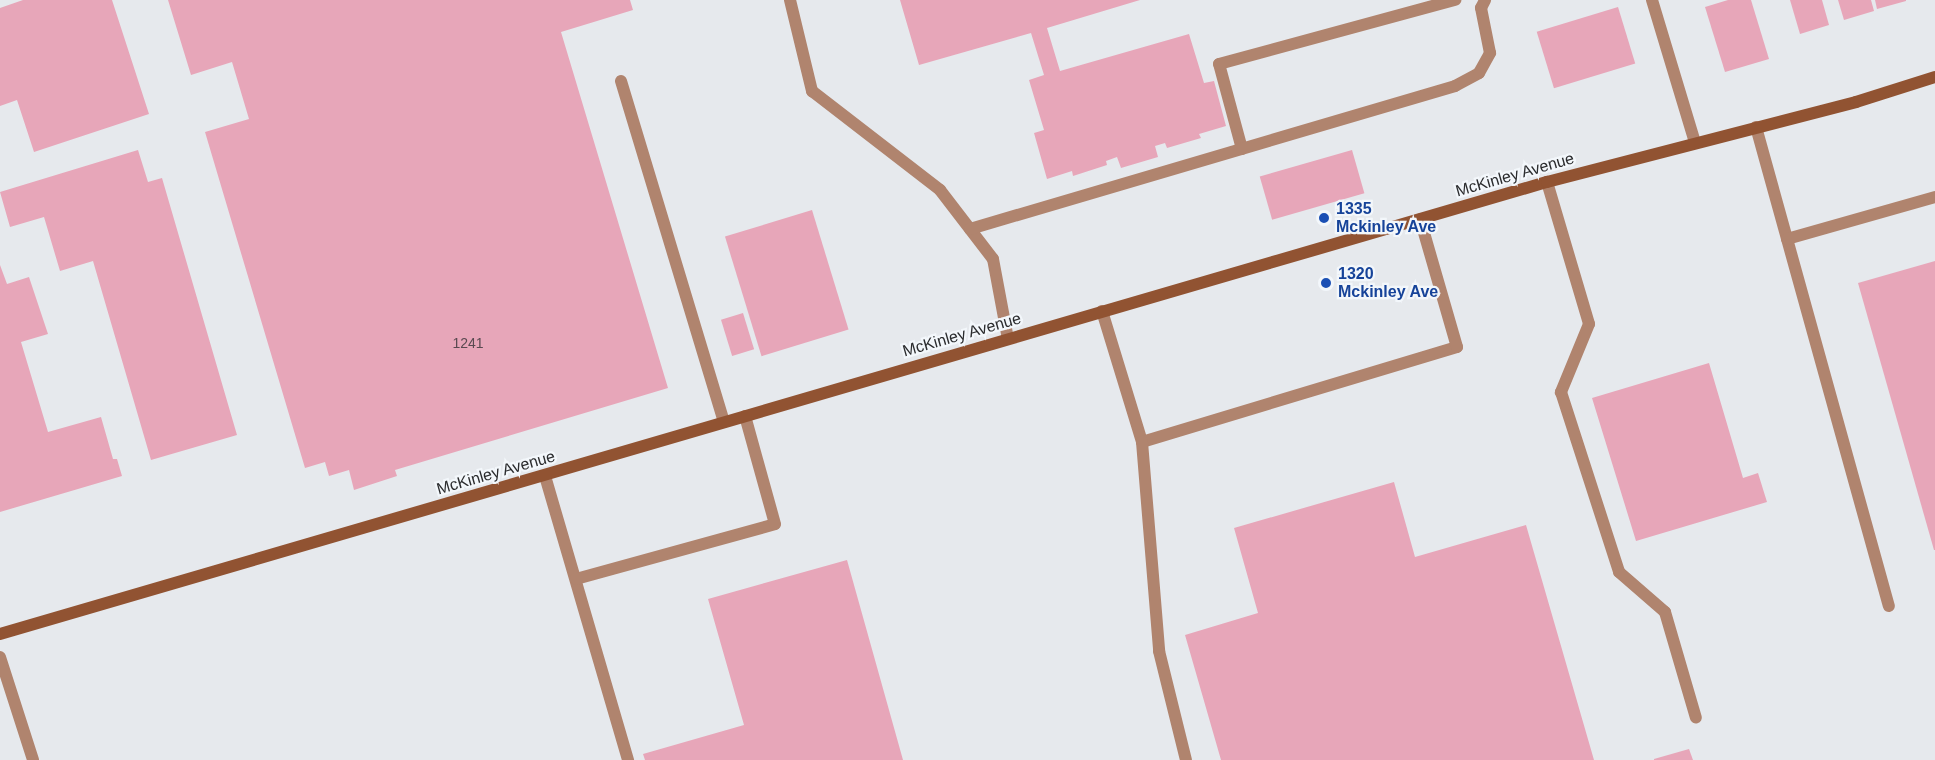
<!DOCTYPE html>
<html>
<head>
<meta charset="utf-8">
<style>
	body { margin:0 }
	#map { position:relative; width:1935px; height:760px; overflow:hidden; background:#e6e9ed; font-family:Arial,sans-serif }
	div>[style] { position:absolute }
	.building>* { inset:0; background:#e7a6b9; transform-origin:0 0 }
	.lane>* { height:12px; margin:-6px; padding:0 6px; transform-origin:6px; border-radius:6px; background:#b0846e }
	.secondary>* { height:12px; margin:-6px; padding:0 6px; transform-origin:6px; border-radius:6px; background:#915332 }
	.dots>* { width:16px; height:16px; translate:-50% -50%; box-sizing:border-box; border:3px solid #f3f7fb; border-radius:50% }
	span { translate:-50% -50%; white-space:nowrap; text-align:center; line-height:1.15; -webkit-text-stroke:4.5px #f3f7fb; paint-order:stroke }
	.number-label { font-size:14px; color:#5a4a51 }
	.number-label span { -webkit-text-stroke-width:0 }
	.street-label { font-size:16px; color:#2b2c2e }
	.transit-label { font-size:16px; color:#164399; font-weight:700 }
	.left { translate:0 -50%; text-align:left }
</style>
</head>
<body>
<div id="map">
	<div class="building">
		<div style="clip-path:polygon(23px 0,112px 0,149px 114px,34px 152px,17px 100px,0 106px,0 8px)"></div>
		<div style="clip-path:polygon(168px 0,630px 0,633px 10px,561px 32px,668px 388px,395px 470px,397px 476px,354px 490px,349px 470px,329px 476px,325px 462px,305px 468px,205px 132px,249px 119px,232px 62px,191px 75px)"></div>
		<div style="clip-path:polygon(900px 0,1140px 0,1047px 28px,1060px 71px,1189px 34px,1204px 83px,1214px 81px,1226px 126px,1199px 134px,1201px 138px,1167px 148px,1165px 143px,1155px 146px,1158px 157px,1121px 168px,1117px 157px,1106px 161px,1107px 165px,1073px 176px,1072px 171px,1047px 179px,1034px 133px,1044px 130px,1029px 80px,1044px 75px,1031px 33px,919px 65px)"></div>
		<div style="clip-path:polygon(1728px 0,1751px 0,1769px 59px,1725px 72px,1705px 7px)"></div>
		<div style="clip-path:polygon(1790px 0,1822px 0,1829px 25px,1800px 34px)"></div>
		<div style="clip-path:polygon(1838px 0,1871px 0,1874px 11px,1844px 20px)"></div>
		<div style="clip-path:polygon(1875px 0,1906px 0,1906px 1px,1877px 9px)"></div>
		<div style="left:1618px;top:7px;width:59px;height:85px;rotate:73deg"></div>
		<div style="clip-path:polygon(138px 150px,148px 182px,162px 178px,237px 435px,151px 460px,93px 261px,60px 271px,44px 217px,10px 227px,0 192px)"></div>
		<div style="left:1352px;top:150px;width:45px;height:96px;rotate:74deg"></div>
		<div style="left:812px;top:210px;width:125px;height:91px;rotate:73deg"></div>
		<div style="clip-path:polygon(1935px 261px,1935px 550px,1934px 550px,1858px 283px)"></div>
		<div style="clip-path:polygon(0 265px,7px 284px,29px 277px,48px 334px,21px 342px,48px 432px,101px 417px,113px 459px,117px 459px,122px 476px,0 512px)"></div>
		<div style="left:743px;top:313px;width:38px;height:23px;rotate:73deg"></div>
		<div style="clip-path:polygon(1709px 363px,1743px 478px,1758px 473px,1767px 502px,1636px 541px,1592px 398px)"></div>
		<div style="clip-path:polygon(1394px 482px,1415px 557px,1526px 525px,1594px 760px,1221px 760px,1185px 635px,1258px 613px,1234px 528px)"></div>
		<div style="clip-path:polygon(847px 560px,903px 760px,645px 760px,643px 754px,744px 725px,708px 599px)"></div>
		<div style="clip-path:polygon(1689px 749px,1693px 760px,1654px 760px,1654px 759px)"></div>
	</div>
	<div class="lane">
		<div style="left:790px;top:0;width:94px;rotate:76.4deg"></div>
		<div style="left:812px;top:91px;width:162px;rotate:37.7deg"></div>
		<div style="left:940px;top:190px;width:87px;rotate:52.5deg"></div>
		<div style="left:993px;top:259px;width:81px;rotate:79.4deg"></div>
		<div style="left:1652px;top:0;width:148px;rotate:73.2deg"></div>
		<div style="left:621px;top:81px;width:356px;rotate:73.2deg"></div>
		<div style="left:1756px;top:127px;width:497px;rotate:74.5deg"></div>
		<div style="left:1242px;top:149px;width:88px;rotate:-105.1deg"></div>
		<div style="left:1219px;top:64px;width:245px;rotate:-15.2deg"></div>
		<div style="left:1547px;top:182px;width:148px;rotate:73.5deg"></div>
		<div style="left:1589px;top:324px;width:74px;rotate:112.4deg"></div>
		<div style="left:1561px;top:392px;width:189px;rotate:72.1deg"></div>
		<div style="left:1619px;top:572px;width:61px;rotate:41deg"></div>
		<div style="left:1665px;top:612px;width:110px;rotate:73.7deg"></div>
		<div style="left:970px;top:229px;width:506px;rotate:-16.43deg"></div>
		<div style="left:1455px;top:86px;width:27px;rotate:-28deg"></div>
		<div style="left:1479px;top:73px;width:23px;rotate:-61deg"></div>
		<div style="left:1490px;top:53px;width:46px;rotate:-101.3deg"></div>
		<div style="left:1481px;top:8px;width:9px;rotate:-63deg"></div>
		<div style="left:1787px;top:239px;width:154px;rotate:-15.8deg"></div>
		<div style="left:1102px;top:311px;width:137px;rotate:73deg"></div>
		<div style="left:1142px;top:442px;width:329px;rotate:-16.8deg"></div>
		<div style="left:1457px;top:347px;width:133px;rotate:-106.1deg"></div>
		<div style="left:1142px;top:442px;width:210px;rotate:85.3deg"></div>
		<div style="left:1159px;top:651px;width:112px;rotate:76.1deg"></div>
		<div style="left:545px;top:476px;width:296px;rotate:73.7deg"></div>
		<div style="left:576px;top:579px;width:206px;rotate:-15.4deg"></div>
		<div style="left:775px;top:524px;width:112px;rotate:-105.5deg"></div>
		<div style="left:0;top:657px;width:108px;rotate:72.2deg"></div>
	</div>
	<div class="secondary">
		<div style="left:0;top:634px;width:1612px;rotate:-16.29deg"></div>
		<div style="left:1547px;top:182px;width:319px;rotate:-14.5deg"></div>
		<div style="left:1856px;top:102px;width:83px;rotate:-17.6deg"></div>
	</div>
	<div class="dots">
		<div style="left:1324px;top:218px;background:#1a4fb4"></div>
		<div style="left:1326px;top:283px;background:#1a4fb4"></div>
	</div>
	<div class="number-label">
		<span style="left:468px;top:343px">1241</span>
	</div>
	<div class="street-label">
		<span style="left:1515px;top:175px;rotate:-16deg">McKinley Avenue</span>
		<span style="left:962px;top:335px;rotate:-16deg">McKinley Avenue</span>
		<span style="left:496px;top:473px;rotate:-16deg">McKinley Avenue</span>
	</div>
	<div class="transit-label">
		<span class="left" style="left:1336px;top:218px">1335<br>Mckinley Ave</span>
		<span class="left" style="left:1338px;top:283px">1320<br>Mckinley Ave</span>
	</div>
</div>
</body>
</html>
